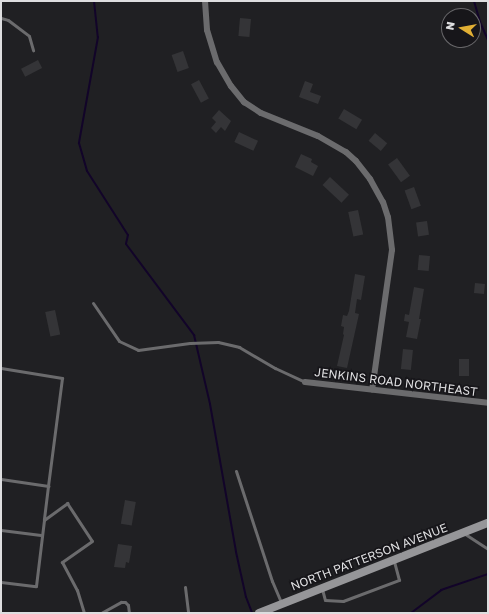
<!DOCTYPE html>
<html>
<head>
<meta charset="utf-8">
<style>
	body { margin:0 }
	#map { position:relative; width:489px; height:614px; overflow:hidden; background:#202023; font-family:"Golos Text",sans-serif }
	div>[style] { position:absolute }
	.stream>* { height:2px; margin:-1px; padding:0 1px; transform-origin:1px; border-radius:1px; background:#120429 }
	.building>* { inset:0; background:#343437; transform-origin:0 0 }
	.service>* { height:3px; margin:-1.5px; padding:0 1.5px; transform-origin:1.5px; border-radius:1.5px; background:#6b6b6d }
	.minor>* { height:6px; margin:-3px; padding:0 3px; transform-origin:3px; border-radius:3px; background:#6b6b6d }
	.secondary>* { height:8px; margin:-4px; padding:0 4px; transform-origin:4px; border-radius:4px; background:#969699 }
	span { translate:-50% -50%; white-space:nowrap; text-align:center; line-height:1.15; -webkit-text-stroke:3.5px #17161a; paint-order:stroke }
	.street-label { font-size:12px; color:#dedee0 }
	.frame { position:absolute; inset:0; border:2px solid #dedee0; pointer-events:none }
	.north { position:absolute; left:441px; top:8px; width:40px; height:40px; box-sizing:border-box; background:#17161a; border:1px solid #676669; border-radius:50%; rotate:281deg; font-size:11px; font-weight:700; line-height:16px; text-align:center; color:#dedee0 }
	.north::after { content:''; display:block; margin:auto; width:14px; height:18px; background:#e1af34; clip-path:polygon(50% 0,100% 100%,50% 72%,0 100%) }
</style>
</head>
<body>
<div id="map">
	<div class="stream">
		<div style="left:94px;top:1px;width:36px;rotate:84deg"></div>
		<div style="left:98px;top:37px;width:108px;rotate:100.2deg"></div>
		<div style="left:79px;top:143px;width:29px;rotate:74deg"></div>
		<div style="left:87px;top:171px;width:76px;rotate:57.4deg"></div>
		<div style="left:128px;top:235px;width:9px;rotate:103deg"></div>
		<div style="left:126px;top:244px;width:114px;rotate:53.2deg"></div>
		<div style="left:194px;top:335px;width:71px;rotate:76.9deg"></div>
		<div style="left:210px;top:404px;width:150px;rotate:80deg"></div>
		<div style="left:236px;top:552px;width:46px;rotate:77.5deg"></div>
		<div style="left:246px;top:597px;width:17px;rotate:69deg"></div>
		<div style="left:474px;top:1px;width:22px;rotate:74deg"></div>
		<div style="left:480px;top:22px;width:20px;rotate:66deg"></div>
		<div style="left:411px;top:613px;width:38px;rotate:-37deg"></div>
		<div style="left:441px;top:590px;width:50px;rotate:-18.8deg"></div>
	</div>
	<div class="building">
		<div style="left:240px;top:18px;width:11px;height:18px;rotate:5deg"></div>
		<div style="left:183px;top:51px;width:18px;height:12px;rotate:71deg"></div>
		<div style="left:38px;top:60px;width:9px;height:19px;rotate:63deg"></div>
		<div style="left:199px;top:80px;width:21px;height:9px;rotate:62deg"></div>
		<div style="clip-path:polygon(305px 81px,313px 84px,310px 92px,321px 96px,318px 104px,299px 97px)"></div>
		<div style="left:344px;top:109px;width:21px;height:11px;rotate:31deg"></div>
		<div style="clip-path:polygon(219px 110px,231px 121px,225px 131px,221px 127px,216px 133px,211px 128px,216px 122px,212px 118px)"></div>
		<div style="left:239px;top:132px;width:21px;height:11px;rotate:25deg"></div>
		<div style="left:375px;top:133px;width:16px;height:10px;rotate:40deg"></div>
		<div style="clip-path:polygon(301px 154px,312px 159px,311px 162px,318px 166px,313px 176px,295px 167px)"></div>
		<div style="left:397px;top:158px;width:22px;height:11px;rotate:54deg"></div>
		<div style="left:330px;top:177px;width:26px;height:11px;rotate:43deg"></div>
		<div style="left:414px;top:187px;width:20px;height:10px;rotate:70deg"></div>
		<div style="left:358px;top:210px;width:25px;height:10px;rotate:78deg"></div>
		<div style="left:427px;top:221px;width:14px;height:11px;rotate:82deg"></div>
		<div style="left:419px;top:255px;width:11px;height:15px;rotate:5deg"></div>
		<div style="clip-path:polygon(355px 274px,365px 276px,361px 300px,357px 299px,355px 313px,359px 314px,347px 368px,337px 366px,344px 335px,343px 334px,344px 327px,341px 326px,343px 315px,347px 316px,349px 311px)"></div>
		<div style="left:475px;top:283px;width:10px;height:10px;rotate:6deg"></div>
		<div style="clip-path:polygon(414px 287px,424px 289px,419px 319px,421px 319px,417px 339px,406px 337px,409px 322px,404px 321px,405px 314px,409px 315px)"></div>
		<div style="left:55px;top:310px;width:25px;height:10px;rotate:78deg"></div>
		<div style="left:403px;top:349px;width:10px;height:20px;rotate:6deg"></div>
		<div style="left:459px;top:359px;width:10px;height:17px"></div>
		<div style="left:125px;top:500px;width:11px;height:24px;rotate:10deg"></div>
		<div style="clip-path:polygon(118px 544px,132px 546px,129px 563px,126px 562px,125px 568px,114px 567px)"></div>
	</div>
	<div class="service">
		<div style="left:1px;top:18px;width:7px;rotate:16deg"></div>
		<div style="left:8px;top:20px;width:26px;rotate:37deg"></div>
		<div style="left:29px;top:36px;width:15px;rotate:74deg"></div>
		<div style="left:93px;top:303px;width:46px;rotate:55.6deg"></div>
		<div style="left:119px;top:341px;width:21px;rotate:25deg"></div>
		<div style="left:138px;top:350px;width:52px;rotate:-7.7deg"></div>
		<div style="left:190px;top:343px;width:28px;rotate:-2deg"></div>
		<div style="left:218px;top:342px;width:22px;rotate:13deg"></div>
		<div style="left:239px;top:347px;width:42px;rotate:30.3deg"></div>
		<div style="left:275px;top:368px;width:33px;rotate:25deg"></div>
		<div style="left:1px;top:368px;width:62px;rotate:9.3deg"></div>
		<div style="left:62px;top:378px;width:109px;rotate:97.4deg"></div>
		<div style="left:236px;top:471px;width:116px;rotate:71.9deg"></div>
		<div style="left:272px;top:581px;width:25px;rotate:67deg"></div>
		<div style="left:1px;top:479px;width:48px;rotate:8.5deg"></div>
		<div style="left:48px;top:486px;width:34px;rotate:97deg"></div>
		<div style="left:1px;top:530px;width:40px;rotate:7.1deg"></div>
		<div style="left:465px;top:534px;width:27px;rotate:33deg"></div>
		<div style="left:1px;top:582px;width:35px;rotate:7deg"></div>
		<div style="left:36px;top:586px;width:66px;rotate:-83.1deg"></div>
		<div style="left:44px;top:520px;width:29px;rotate:-36deg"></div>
		<div style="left:67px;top:503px;width:45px;rotate:56.7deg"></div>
		<div style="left:92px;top:541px;width:37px;rotate:145deg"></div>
		<div style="left:62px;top:562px;width:32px;rotate:62deg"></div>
		<div style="left:77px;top:590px;width:24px;rotate:73deg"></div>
		<div style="left:185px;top:587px;width:26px;rotate:83deg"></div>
		<div style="left:322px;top:589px;width:11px;rotate:75deg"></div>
		<div style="left:325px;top:600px;width:18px;rotate:3deg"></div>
		<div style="left:343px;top:601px;width:60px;rotate:-20.6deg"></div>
		<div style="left:399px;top:580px;width:20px;rotate:-105deg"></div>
		<div style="left:101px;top:613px;width:23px;rotate:-29deg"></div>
		<div style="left:121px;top:602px;width:4px"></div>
		<div style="left:125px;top:602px;width:4px;rotate:45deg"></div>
		<div style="left:128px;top:605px;width:8px;rotate:83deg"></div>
	</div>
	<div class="minor">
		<div style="left:205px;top:1px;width:29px;rotate:86deg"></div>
		<div style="left:207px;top:30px;width:34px;rotate:73deg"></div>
		<div style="left:217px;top:62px;width:28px;rotate:60deg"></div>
		<div style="left:231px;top:86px;width:21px;rotate:51deg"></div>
		<div style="left:244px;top:102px;width:20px;rotate:33deg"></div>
		<div style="left:261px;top:113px;width:61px;rotate:22deg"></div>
		<div style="left:318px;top:136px;width:32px;rotate:30deg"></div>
		<div style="left:346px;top:152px;width:13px;rotate:42deg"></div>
		<div style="left:356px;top:161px;width:23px;rotate:52deg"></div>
		<div style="left:370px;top:179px;width:26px;rotate:61deg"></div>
		<div style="left:383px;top:202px;width:16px;rotate:72deg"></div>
		<div style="left:388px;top:217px;width:33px;rotate:83deg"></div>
		<div style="left:392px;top:250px;width:141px;rotate:98.1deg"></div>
		<div style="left:305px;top:382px;width:184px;rotate:6.5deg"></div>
	</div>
	<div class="secondary">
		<div style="left:259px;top:613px;width:246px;rotate:-21.5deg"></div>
	</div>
	<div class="street-label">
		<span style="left:396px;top:382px;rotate:7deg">JENKINS ROAD NORTHEAST</span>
		<span style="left:369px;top:557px;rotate:-21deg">NORTH PATTERSON AVENUE</span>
	</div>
	<div class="frame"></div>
	<div class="north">N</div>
</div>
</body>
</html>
